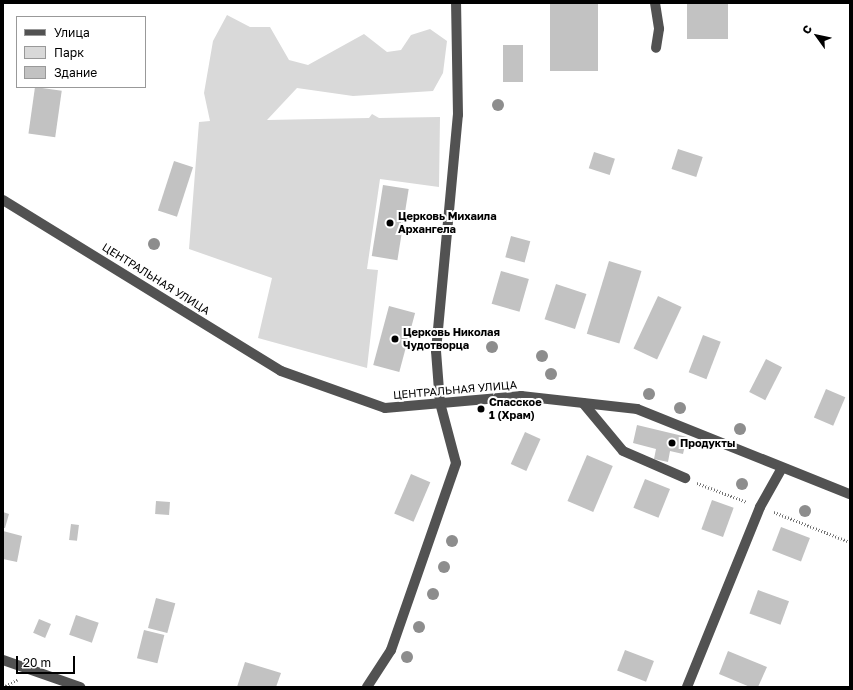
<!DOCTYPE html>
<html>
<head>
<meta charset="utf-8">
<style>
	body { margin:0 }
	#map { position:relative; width:853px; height:690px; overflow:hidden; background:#fff; font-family:"Golos Text",sans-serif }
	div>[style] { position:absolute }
	.green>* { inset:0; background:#d9d9d9 }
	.building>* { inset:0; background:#c2c2c2; transform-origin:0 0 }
	.path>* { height:2.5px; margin-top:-1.25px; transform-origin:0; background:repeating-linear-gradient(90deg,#747474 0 1px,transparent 0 3px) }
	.minor>* { height:10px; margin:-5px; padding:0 5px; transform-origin:5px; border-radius:5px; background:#525252 }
	.trees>* { width:12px; height:12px; margin:-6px; border-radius:50%; background:#8d8d8d }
	.dots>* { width:11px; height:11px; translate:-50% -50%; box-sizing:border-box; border:2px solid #fff; border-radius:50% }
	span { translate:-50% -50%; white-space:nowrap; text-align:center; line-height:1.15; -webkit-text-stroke:4px #fff; paint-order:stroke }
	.poi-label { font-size:11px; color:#000; font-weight:700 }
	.left { translate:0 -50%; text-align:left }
	.street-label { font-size:11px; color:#000 }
	.frame { position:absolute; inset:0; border:4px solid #000; pointer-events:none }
	.legend { position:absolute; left:16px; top:16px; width:130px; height:72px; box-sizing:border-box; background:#fff; border:1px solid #999; margin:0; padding:5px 7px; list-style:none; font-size:12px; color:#000 }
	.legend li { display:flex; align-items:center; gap:8px; height:20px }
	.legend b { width:20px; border:1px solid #999 }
	.north { position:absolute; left:797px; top:16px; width:40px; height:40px; -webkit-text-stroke:3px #fff; paint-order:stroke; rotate:303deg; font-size:11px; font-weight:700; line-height:16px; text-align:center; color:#000 }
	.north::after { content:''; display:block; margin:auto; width:14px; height:18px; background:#000; clip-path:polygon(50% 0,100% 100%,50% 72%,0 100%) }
	.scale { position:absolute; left:16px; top:656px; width:59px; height:18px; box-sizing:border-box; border:2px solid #000; border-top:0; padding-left:5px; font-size:12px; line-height:14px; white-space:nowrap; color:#000; -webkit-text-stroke:3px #fff; paint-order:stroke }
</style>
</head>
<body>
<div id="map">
	<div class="green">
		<div style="clip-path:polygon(227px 15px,250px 27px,270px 27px,289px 60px,308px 65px,364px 34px,387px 52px,401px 50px,411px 35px,430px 29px,447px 41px,443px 73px,433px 91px,353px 96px,297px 88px,267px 120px,369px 118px,372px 114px,379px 118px,440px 117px,439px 187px,380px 179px,367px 269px,378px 270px,367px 368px,258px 338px,272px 278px,189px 249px,199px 122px,210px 121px,204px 93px,213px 41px)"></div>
	</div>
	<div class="building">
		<div style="left:550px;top:3px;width:48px;height:68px"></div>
		<div style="left:687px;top:3px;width:41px;height:36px"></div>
		<div style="left:503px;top:45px;width:20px;height:37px"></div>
		<div style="left:35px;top:87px;width:27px;height:47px;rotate:8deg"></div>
		<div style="left:678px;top:149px;width:26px;height:21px;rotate:18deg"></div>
		<div style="left:594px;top:152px;width:22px;height:17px;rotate:18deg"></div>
		<div style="left:174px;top:161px;width:20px;height:52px;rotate:18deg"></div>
		<div style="left:383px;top:185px;width:26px;height:72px;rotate:9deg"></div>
		<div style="left:511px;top:236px;width:20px;height:22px;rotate:15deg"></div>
		<div style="left:609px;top:261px;width:34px;height:76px;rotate:17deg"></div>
		<div style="left:501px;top:271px;width:29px;height:34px;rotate:16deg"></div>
		<div style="left:556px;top:284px;width:32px;height:37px;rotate:18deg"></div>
		<div style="left:658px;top:296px;width:26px;height:58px;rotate:25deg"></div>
		<div style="left:389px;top:306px;width:27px;height:61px;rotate:15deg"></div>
		<div style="left:703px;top:335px;width:19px;height:40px;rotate:21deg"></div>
		<div style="left:766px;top:359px;width:18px;height:37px;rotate:27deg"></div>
		<div style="left:826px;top:389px;width:21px;height:31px;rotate:23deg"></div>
		<div style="clip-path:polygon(637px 425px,687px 437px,683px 454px,670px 451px,668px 462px,654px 459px,656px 449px,633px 443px)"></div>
		<div style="left:525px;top:432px;width:17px;height:35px;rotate:24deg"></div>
		<div style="left:587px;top:455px;width:28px;height:50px;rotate:23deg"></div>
		<div style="left:411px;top:474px;width:21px;height:43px;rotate:23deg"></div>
		<div style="left:645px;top:479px;width:27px;height:31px;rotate:22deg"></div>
		<div style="left:712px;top:500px;width:23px;height:31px;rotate:20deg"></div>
		<div style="left:156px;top:501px;width:14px;height:13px;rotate:4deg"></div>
		<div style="clip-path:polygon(3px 512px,9px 514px,5px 528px,3px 528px)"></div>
		<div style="left:71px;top:524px;width:8px;height:16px;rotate:7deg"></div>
		<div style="left:781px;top:527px;width:31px;height:25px;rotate:21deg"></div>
		<div style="clip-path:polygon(3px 531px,22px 536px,17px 562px,3px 559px)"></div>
		<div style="left:758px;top:590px;width:33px;height:25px;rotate:20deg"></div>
		<div style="left:156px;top:598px;width:20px;height:31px;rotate:15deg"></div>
		<div style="left:76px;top:615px;width:24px;height:21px;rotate:19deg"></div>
		<div style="left:39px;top:619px;width:13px;height:15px;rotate:23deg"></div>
		<div style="left:144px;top:630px;width:21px;height:29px;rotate:14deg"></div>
		<div style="left:625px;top:650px;width:31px;height:22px;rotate:21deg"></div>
		<div style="clip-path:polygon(728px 651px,767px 667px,758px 687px,750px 687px,719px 674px)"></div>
		<div style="clip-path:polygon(245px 662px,281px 673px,276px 687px,237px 687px)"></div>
	</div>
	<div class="path">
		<div style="left:697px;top:483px;width:53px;rotate:20.8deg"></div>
		<div style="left:774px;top:512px;width:82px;rotate:21.5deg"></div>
		<div style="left:3px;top:687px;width:16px;rotate:-27deg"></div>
	</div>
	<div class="minor">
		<div style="left:655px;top:3px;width:26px;rotate:81deg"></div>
		<div style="left:659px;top:29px;width:19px;rotate:99deg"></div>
		<div style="left:3px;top:200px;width:326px;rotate:31.6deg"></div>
		<div style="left:281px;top:371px;width:110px;rotate:19.6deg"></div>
		<div style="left:385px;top:408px;width:137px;rotate:-5deg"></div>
		<div style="left:521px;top:396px;width:117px;rotate:6.4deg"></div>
		<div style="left:637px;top:409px;width:229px;rotate:21.8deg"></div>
		<div style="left:583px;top:403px;width:62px;rotate:50.2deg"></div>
		<div style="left:623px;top:451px;width:68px;rotate:23.5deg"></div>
		<div style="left:3px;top:660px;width:82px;rotate:19.3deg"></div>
		<div style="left:367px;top:687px;width:44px;rotate:-57deg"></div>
		<div style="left:391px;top:650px;width:198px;rotate:-70.8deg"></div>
		<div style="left:456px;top:463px;width:62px;rotate:-104.9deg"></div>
		<div style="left:440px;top:403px;width:52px;rotate:-94.4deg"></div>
		<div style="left:436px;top:351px;width:237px;rotate:-84.7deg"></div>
		<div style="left:458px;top:115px;width:112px;rotate:-91deg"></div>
		<div style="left:687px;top:687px;width:194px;rotate:-67.9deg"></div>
		<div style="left:760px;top:507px;width:45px;rotate:-60.6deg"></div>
	</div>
	<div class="trees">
		<div style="left:498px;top:105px"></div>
		<div style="left:154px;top:244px"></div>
		<div style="left:492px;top:347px"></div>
		<div style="left:542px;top:356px"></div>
		<div style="left:551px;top:374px"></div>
		<div style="left:649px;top:394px"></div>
		<div style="left:680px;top:408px"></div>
		<div style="left:740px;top:429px"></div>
		<div style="left:742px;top:484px"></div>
		<div style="left:805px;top:511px"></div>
		<div style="left:452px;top:541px"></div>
		<div style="left:444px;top:567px"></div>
		<div style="left:433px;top:594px"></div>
		<div style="left:419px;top:627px"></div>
		<div style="left:407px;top:657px"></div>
	</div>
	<div class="dots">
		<div style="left:390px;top:223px;background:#000"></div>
		<div style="left:395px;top:339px;background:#000"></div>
		<div style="left:481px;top:409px;background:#000"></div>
		<div style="left:672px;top:443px;background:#000"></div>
	</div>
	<div class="poi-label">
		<span class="left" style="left:398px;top:223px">Церковь Михаила<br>Архангела</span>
		<span class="left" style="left:403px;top:339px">Церковь Николая<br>Чудотворца</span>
		<span class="left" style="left:489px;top:409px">Спасское<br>1 (Храм)</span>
		<span class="left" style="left:680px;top:443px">Продукты</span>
	</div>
	<div class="street-label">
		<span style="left:156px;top:279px;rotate:32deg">ЦЕНТРАЛЬНАЯ УЛИЦА</span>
		<span style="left:455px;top:390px;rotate:-5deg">ЦЕНТРАЛЬНАЯ УЛИЦА</span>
	</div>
	<div class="frame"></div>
	<ul class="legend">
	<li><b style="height:5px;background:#525252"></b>Улица</li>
	<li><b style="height:11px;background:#d9d9d9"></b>Парк</li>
	<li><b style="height:11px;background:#c2c2c2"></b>Здание</li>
	</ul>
	<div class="north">С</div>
	<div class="scale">20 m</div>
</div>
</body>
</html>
